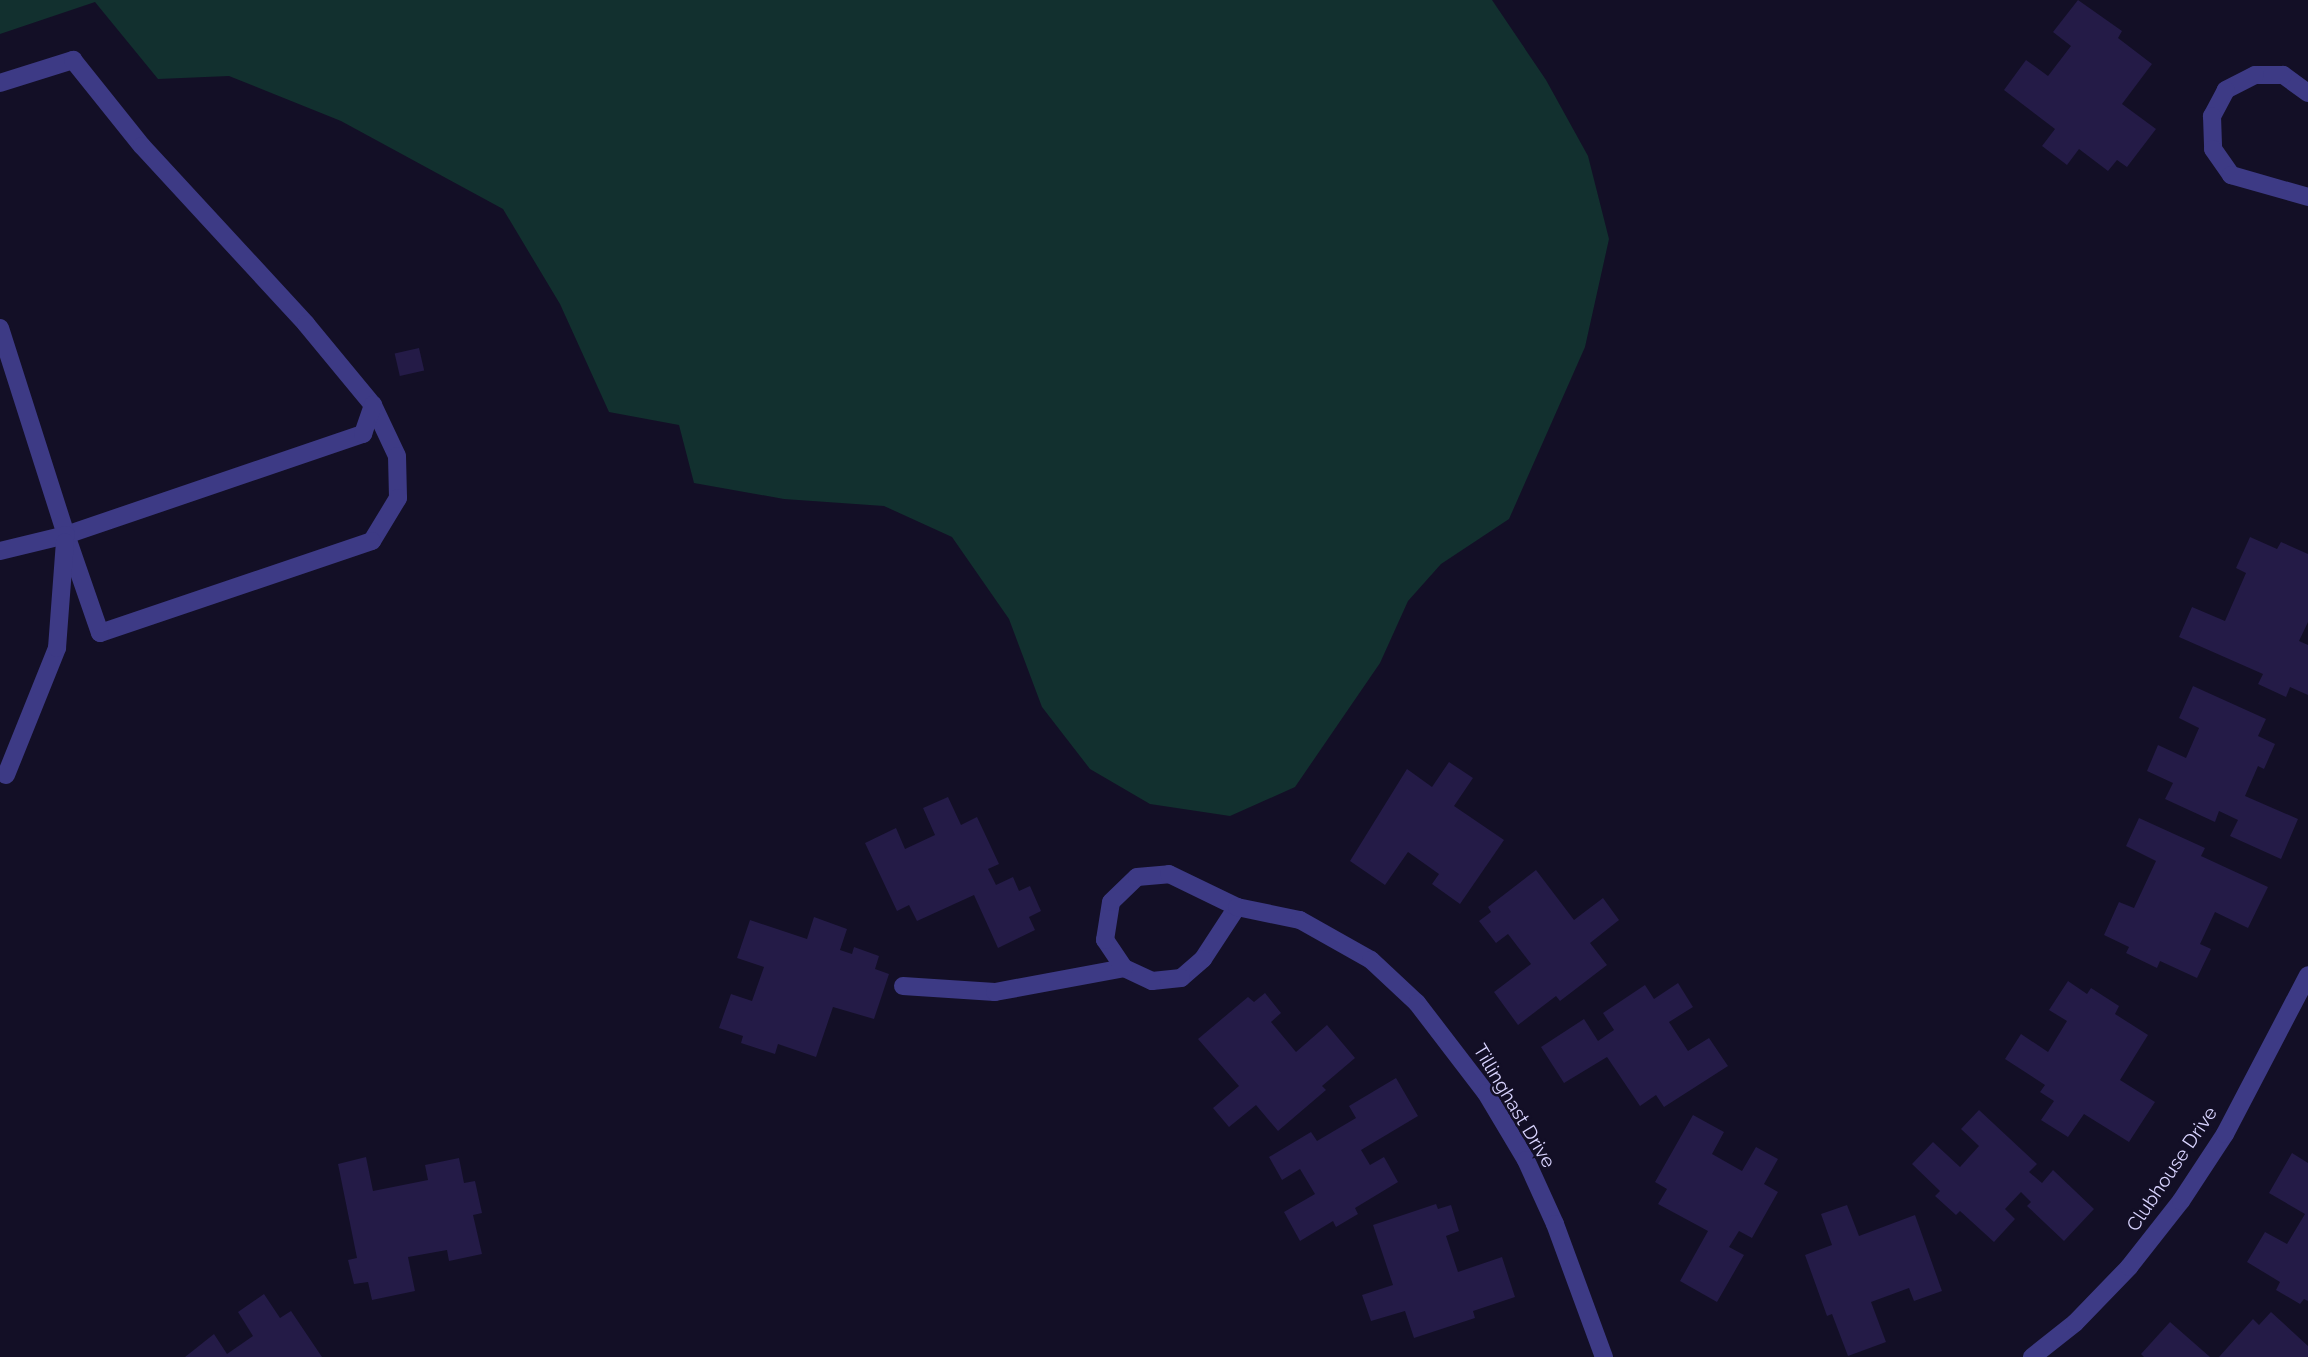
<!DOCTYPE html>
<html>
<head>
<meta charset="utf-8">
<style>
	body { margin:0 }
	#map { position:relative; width:2308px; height:1357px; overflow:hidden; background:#130f26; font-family:Raleway,sans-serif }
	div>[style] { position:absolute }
	.green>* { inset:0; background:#12302f }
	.building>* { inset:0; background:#241b47; transform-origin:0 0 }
	.service>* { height:18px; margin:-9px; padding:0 9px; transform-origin:9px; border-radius:9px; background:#3d3a85 }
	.minor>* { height:18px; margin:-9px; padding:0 9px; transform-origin:9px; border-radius:9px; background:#3d3a85 }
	span { translate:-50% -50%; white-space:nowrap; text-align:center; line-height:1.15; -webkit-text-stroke:5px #130f26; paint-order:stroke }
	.street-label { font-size:19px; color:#d9d4ff }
</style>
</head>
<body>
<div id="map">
	<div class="green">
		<div style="clip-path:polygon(0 0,1492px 0,1546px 80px,1588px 156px,1609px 239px,1585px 347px,1509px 519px,1441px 564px,1408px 601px,1380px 663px,1295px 787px,1230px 816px,1150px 804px,1090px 769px,1042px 707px,1009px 619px,952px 537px,884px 506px,784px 499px,694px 483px,679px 425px,609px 412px,560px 304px,503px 209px,341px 121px,229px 76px,158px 79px,95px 2px,0 34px)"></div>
	</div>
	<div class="building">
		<div style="clip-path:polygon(2078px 0,2122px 31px,2118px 38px,2152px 64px,2122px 104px,2156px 129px,2127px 167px,2117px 160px,2108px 171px,2079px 149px,2067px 165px,2042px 146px,2055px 129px,2004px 90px,2026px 60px,2048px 76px,2071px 46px,2053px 32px)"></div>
		<div style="left:419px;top:348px;width:23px;height:25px;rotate:77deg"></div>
		<div style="clip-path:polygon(2250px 537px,2277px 549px,2281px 542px,2308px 554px,2308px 622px,2299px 641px,2308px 645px,2308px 695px,2290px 687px,2286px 697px,2258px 684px,2263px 674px,2179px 637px,2192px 607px,2225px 621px,2246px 573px,2236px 568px)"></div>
		<div style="clip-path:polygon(2193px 686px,2266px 719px,2258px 736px,2275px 744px,2264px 769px,2258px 766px,2245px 796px,2298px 819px,2281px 859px,2230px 836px,2238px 820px,2219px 811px,2215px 822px,2165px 799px,2173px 783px,2147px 771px,2158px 745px,2186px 758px,2199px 728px,2179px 718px)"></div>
		<div style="clip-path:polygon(1449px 762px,1473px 778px,1454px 806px,1504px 840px,1460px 904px,1432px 884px,1439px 874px,1408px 852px,1385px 885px,1350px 861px,1407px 769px,1432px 787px)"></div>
		<div style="clip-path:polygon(948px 797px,961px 825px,977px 817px,999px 864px,988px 869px,996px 885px,1013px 877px,1019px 891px,1030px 886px,1041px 911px,1029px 917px,1035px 930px,998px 948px,974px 895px,917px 921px,909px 905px,897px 911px,865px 843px,896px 828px,905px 849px,935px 835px,923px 808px)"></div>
		<div style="clip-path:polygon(2139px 818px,2205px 848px,2201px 856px,2268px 887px,2248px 928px,2215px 912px,2200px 944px,2211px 949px,2197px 978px,2160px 961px,2157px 968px,2126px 953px,2129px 947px,2104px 935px,2119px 902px,2134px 908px,2156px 861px,2126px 846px)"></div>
		<div style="clip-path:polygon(1536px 870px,1574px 920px,1603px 898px,1619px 920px,1590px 943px,1607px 965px,1560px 1001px,1556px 996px,1518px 1025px,1494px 992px,1531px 964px,1508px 934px,1496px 943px,1479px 921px,1491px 912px,1488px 907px)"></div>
		<div style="clip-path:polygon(814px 917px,847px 929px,840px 950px,852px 954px,854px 947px,879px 956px,875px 969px,889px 974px,874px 1019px,833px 1007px,816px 1057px,778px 1044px,775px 1054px,741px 1043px,743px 1036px,719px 1028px,731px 994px,752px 1001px,764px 967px,737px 958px,750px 920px,807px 939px)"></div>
		<div style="clip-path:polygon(2068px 981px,2087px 994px,2091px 988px,2119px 1006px,2115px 1014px,2148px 1035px,2120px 1080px,2155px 1102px,2129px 1142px,2084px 1114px,2068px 1137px,2041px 1120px,2054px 1101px,2040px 1092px,2045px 1085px,2005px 1059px,2021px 1034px,2048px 1052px,2067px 1021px,2049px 1010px)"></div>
		<div style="clip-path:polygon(1678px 983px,1693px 1007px,1669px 1022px,1688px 1051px,1709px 1038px,1728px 1066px,1664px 1107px,1656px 1095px,1640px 1106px,1607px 1057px,1564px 1083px,1541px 1047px,1584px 1019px,1598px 1041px,1614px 1030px,1603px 1013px,1645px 985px,1654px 999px)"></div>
		<div style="clip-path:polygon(1265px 993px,1281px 1013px,1271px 1022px,1296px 1052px,1327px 1025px,1355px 1058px,1322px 1086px,1326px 1090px,1278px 1131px,1256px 1105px,1229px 1127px,1213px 1108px,1239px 1086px,1198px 1039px,1248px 997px,1254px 1002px)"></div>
		<div style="clip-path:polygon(1396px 1078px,1418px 1116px,1361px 1150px,1370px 1165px,1384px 1157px,1398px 1182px,1355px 1208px,1358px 1214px,1336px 1227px,1333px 1221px,1300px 1241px,1284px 1212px,1315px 1194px,1300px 1169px,1282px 1180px,1269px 1157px,1311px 1132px,1317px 1141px,1356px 1118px,1349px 1106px)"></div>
		<div style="clip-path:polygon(1979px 1110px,2037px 1164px,2029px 1172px,2042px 1183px,2053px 1170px,2094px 1209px,2064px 1241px,2027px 1206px,2031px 1202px,2021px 1192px,2005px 1209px,2015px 1219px,1994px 1242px,1960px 1211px,1956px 1215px,1935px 1196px,1940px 1191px,1912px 1164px,1933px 1142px,1960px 1167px,1979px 1146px,1961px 1129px)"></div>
		<div style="clip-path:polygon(1693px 1115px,1724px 1132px,1712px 1154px,1742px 1171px,1756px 1147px,1778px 1159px,1764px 1184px,1778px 1192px,1752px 1238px,1739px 1231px,1729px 1247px,1744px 1255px,1717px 1302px,1680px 1281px,1708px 1231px,1658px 1204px,1667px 1189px,1655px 1182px)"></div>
		<div style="clip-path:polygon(2292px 1153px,2308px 1163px,2308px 1301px,2304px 1299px,2300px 1304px,2276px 1290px,2280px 1282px,2247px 1262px,2265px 1232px,2287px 1244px,2305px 1214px,2269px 1193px)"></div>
		<div style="clip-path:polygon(366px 1157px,373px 1191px,428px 1180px,425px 1165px,459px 1158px,464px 1183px,475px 1181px,482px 1213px,473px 1215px,482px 1254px,449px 1261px,447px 1250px,408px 1257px,415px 1291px,372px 1300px,368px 1282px,354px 1284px,348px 1260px,357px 1258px,338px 1164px)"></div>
		<div style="clip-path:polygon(1436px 1204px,1438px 1209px,1451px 1205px,1459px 1231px,1446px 1236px,1458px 1272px,1502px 1257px,1515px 1297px,1473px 1311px,1475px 1318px,1414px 1338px,1405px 1311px,1371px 1321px,1362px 1295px,1393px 1285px,1373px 1225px)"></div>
		<div style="clip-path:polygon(1847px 1205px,1859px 1236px,1915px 1215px,1942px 1291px,1914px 1301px,1909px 1288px,1871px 1302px,1886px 1342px,1848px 1356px,1832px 1314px,1827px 1316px,1805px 1255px,1832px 1245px,1821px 1214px)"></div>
		<div style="clip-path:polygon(264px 1294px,280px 1318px,291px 1311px,322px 1357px,185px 1357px,214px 1334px,227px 1354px,253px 1336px,238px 1312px)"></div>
		<div style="clip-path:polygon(2271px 1312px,2308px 1346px,2308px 1357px,2219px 1357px,2253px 1319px,2259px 1325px)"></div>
		<div style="clip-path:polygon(2170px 1322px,2210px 1357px,2144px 1357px,2141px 1354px)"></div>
	</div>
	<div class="service">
		<div style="left:0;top:83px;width:77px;rotate:-17.5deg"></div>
		<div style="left:73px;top:60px;width:110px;rotate:51.3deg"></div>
		<div style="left:142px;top:146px;width:242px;rotate:47.3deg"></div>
		<div style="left:306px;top:324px;width:105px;rotate:50.4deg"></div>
		<div style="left:373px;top:405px;width:56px;rotate:64.8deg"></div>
		<div style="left:397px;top:456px;width:42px;rotate:88.6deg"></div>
		<div style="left:398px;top:498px;width:50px;rotate:121.2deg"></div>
		<div style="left:372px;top:541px;width:287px;rotate:161.3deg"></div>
		<div style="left:100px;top:633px;width:104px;rotate:-109.1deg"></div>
		<div style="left:66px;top:535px;width:314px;rotate:-18.8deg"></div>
		<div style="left:363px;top:434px;width:31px;rotate:-71deg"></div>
		<div style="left:0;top:328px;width:217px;rotate:72.3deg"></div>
		<div style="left:66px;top:535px;width:68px;rotate:166.4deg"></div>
		<div style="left:6px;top:775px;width:137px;rotate:-68.1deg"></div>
		<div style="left:57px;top:648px;width:106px;rotate:-85.7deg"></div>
		<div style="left:903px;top:986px;width:92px;rotate:3.7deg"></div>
		<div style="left:995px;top:992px;width:131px;rotate:-10.5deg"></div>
	</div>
	<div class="minor">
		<div style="left:2308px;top:93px;width:31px;rotate:-144deg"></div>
		<div style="left:2283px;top:75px;width:28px;rotate:180deg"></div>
		<div style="left:2255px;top:75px;width:33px;rotate:153deg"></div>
		<div style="left:2226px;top:90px;width:30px;rotate:118deg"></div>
		<div style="left:2212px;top:116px;width:33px;rotate:88deg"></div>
		<div style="left:2213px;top:149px;width:32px;rotate:55deg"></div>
		<div style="left:2231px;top:175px;width:80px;rotate:15.9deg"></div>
		<div style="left:1237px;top:907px;width:62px;rotate:123.2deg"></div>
		<div style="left:1203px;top:959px;width:29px;rotate:139deg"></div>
		<div style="left:1181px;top:978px;width:29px;rotate:174deg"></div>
		<div style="left:1152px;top:981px;width:31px;rotate:-155deg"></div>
		<div style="left:1124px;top:968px;width:34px;rotate:-124deg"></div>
		<div style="left:1105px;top:940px;width:38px;rotate:-81deg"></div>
		<div style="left:1111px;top:902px;width:36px;rotate:-44deg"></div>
		<div style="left:1137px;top:877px;width:32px;rotate:-5deg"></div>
		<div style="left:1169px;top:874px;width:76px;rotate:25.9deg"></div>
		<div style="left:1237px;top:907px;width:64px;rotate:11.7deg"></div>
		<div style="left:1300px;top:920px;width:81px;rotate:29.4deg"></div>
		<div style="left:1371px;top:960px;width:63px;rotate:43.1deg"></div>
		<div style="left:1417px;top:1003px;width:113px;rotate:52.5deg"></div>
		<div style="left:1486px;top:1093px;width:78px;rotate:59.2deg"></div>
		<div style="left:1526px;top:1160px;width:70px;rotate:65.6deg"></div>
		<div style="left:1555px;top:1224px;width:142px;rotate:69.8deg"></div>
		<div style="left:2032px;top:1357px;width:55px;rotate:-38.3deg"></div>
		<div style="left:2075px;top:1323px;width:78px;rotate:-46deg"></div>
		<div style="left:2129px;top:1267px;width:84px;rotate:-51.8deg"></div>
		<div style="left:2181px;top:1201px;width:80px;rotate:-56.7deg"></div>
		<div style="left:2225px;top:1134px;width:179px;rotate:-62.4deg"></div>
	</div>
	<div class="street-label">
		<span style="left:1514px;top:1106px;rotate:59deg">Tillinghast Drive</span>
		<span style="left:2172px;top:1169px;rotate:-56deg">Clubhouse Drive</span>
	</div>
</div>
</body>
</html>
